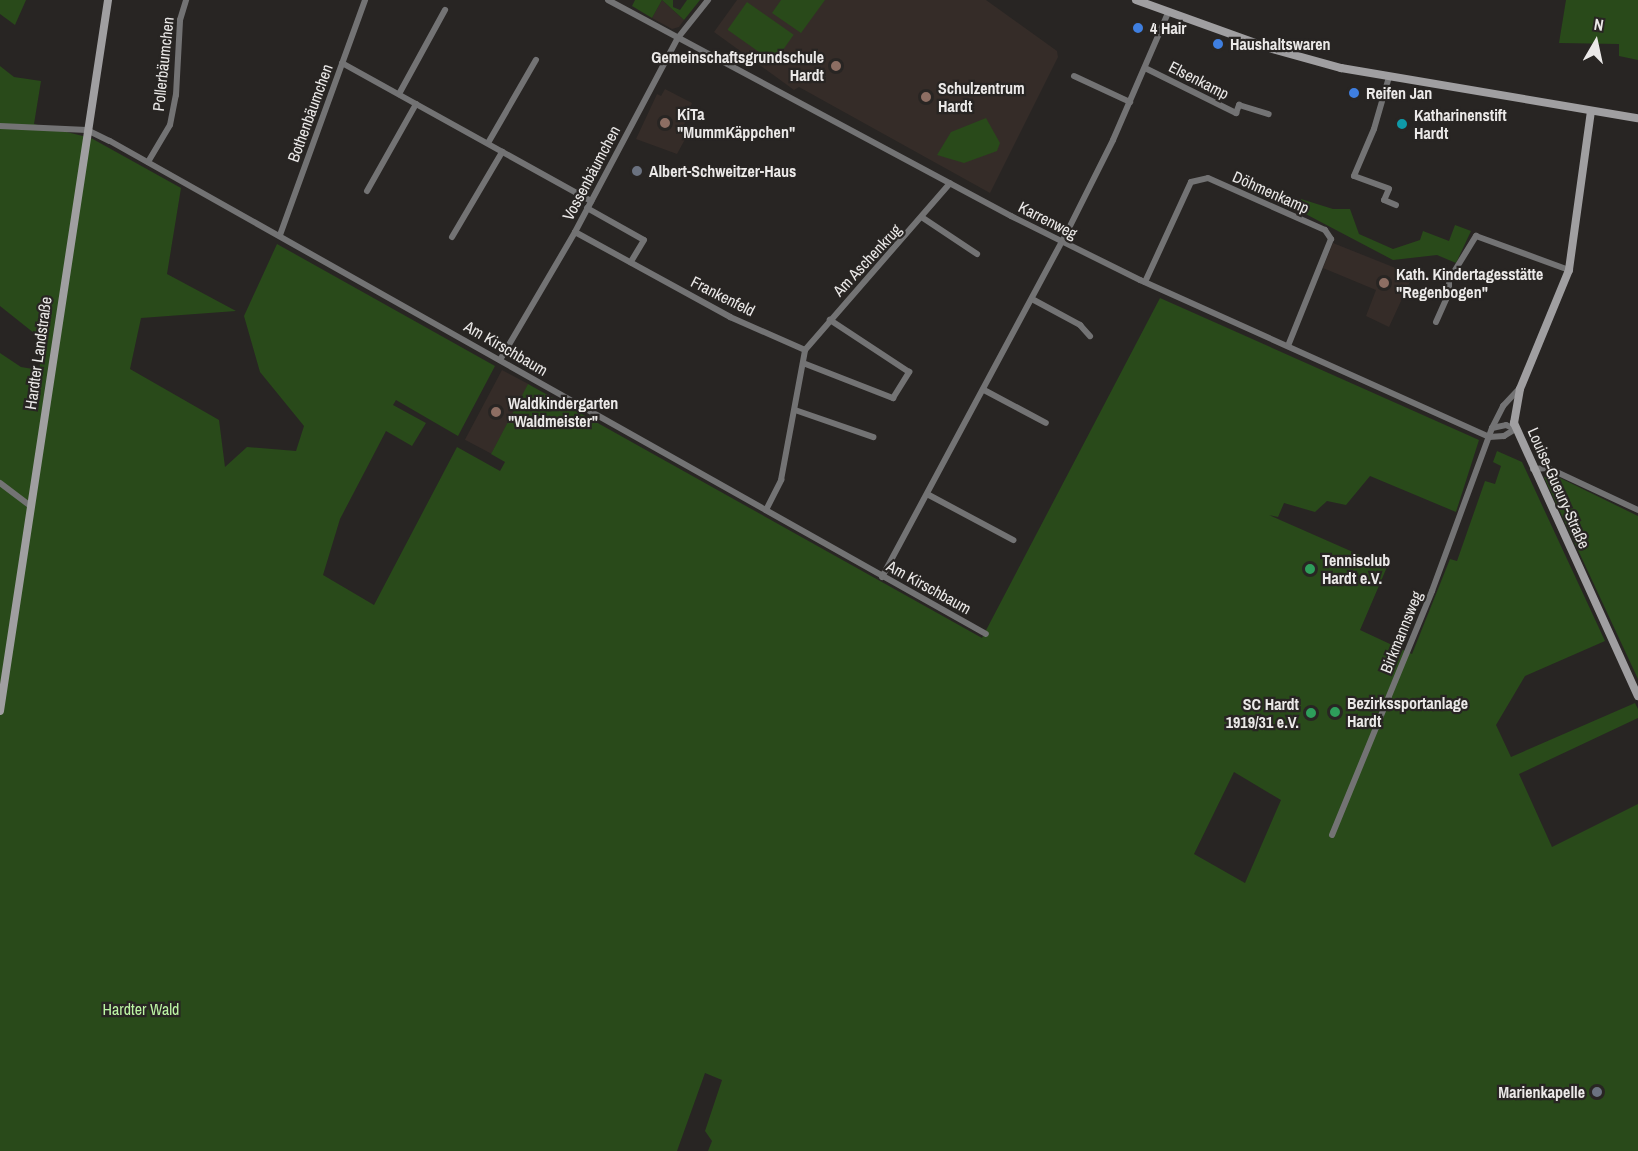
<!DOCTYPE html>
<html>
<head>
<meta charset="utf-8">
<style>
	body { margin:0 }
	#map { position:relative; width:1638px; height:1151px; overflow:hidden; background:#282523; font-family:"Archivo Narrow",sans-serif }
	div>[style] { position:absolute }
	.built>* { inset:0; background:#352c28; transform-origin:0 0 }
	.green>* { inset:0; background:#294a1a; transform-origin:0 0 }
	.street>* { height:6px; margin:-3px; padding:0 3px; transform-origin:3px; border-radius:3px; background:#737374 }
	.secondary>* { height:8px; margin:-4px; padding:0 4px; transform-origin:4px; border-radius:4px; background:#a09fa1 }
	.dots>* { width:16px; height:16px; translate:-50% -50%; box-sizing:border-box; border:3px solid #282523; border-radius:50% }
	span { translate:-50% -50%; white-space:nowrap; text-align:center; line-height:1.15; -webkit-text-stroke:4.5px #282523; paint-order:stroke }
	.poi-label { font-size:16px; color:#ebe9e8; font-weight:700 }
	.left { translate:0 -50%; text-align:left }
	.right { translate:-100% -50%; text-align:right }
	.street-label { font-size:16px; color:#ebe9e8 }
	.park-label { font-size:16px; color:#bdf5a5 }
	.north { position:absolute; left:1566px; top:12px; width:60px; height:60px; -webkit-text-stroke:4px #282523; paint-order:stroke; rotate:9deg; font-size:16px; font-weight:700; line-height:24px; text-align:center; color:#ebe9e8 }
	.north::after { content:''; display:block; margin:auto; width:21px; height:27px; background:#ebe9e8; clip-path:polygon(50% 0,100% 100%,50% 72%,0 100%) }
</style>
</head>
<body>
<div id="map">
	<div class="built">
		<div style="clip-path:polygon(662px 0,684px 20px,679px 27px,672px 29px,652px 18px)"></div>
		<div style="clip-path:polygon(737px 0,986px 0,1057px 51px,1058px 57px,990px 193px,799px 87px,794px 90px,714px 32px)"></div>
		<div style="clip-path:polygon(665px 89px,692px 103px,683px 128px,689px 132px,677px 154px,636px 139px,657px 94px,661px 96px)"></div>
		<div style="clip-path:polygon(1333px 243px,1413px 275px,1389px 327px,1366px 316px,1376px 290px,1323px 268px)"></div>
		<div style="left:502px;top:370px;width:30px;height:79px;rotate:28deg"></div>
	</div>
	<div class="green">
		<div style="clip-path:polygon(0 0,26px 0,15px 25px,0 14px)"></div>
		<div style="clip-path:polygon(635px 0,673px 0,673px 7px,680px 10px,687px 0,700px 0,684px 20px,662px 0,652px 18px,632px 6px)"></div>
		<div style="clip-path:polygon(781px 0,825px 0,801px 33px,772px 13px)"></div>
		<div style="clip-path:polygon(1566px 0,1638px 0,1638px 60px,1619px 56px,1619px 44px,1559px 43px)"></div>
		<div style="left:747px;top:2px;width:57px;height:34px;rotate:35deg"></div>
		<div style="clip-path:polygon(evenodd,0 66px,14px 77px,41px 81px,34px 124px,91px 138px,181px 188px,167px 274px,236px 311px,141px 318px,130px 369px,219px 420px,225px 467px,247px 447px,296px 451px,304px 426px,260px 372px,244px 316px,277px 244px,495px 366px,458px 436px,396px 400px,393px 405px,426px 423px,412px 446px,386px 431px,340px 519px,323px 575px,374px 605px,457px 447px,500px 471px,505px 462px,491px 454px,528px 384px,982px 638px,1160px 298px,1479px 440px,1456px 512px,1370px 476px,1346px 505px,1327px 501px,1315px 512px,1284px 503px,1278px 517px,1269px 515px,1387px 567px,1360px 630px,1405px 651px,1412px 654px,1450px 559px,1457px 561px,1485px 481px,1495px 484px,1501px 466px,1493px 462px,1497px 451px,1522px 462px,1605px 641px,1525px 676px,1496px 725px,1511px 757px,1635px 703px,1638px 709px,1638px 718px,1519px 774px,1552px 847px,1638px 804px,1638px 1151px,708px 1151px,712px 1141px,705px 1131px,722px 1080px,705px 1073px,677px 1151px,0 1151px,0 353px,21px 367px,39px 370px,44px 341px,0 306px,0 66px,1234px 772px,1281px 800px,1245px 883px,1194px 854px,1234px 772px)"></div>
		<div style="clip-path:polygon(986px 118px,1000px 143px,997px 151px,964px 163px,937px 155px,951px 132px)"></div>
		<div style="clip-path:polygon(1301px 199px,1333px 209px,1350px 209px,1359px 234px,1393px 249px,1420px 240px,1423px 231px,1449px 241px,1455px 225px,1471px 231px,1456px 263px,1437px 255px,1393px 260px,1298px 210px)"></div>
		<div style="clip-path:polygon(1554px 475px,1638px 516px,1638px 679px,1544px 477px)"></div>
	</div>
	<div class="street">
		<div style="left:608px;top:0;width:457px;rotate:28.2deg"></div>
		<div style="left:1011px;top:216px;width:144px;rotate:26.4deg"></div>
		<div style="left:1140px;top:280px;width:383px;rotate:24.2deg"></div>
		<div style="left:1489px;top:437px;width:15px;rotate:-4deg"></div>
		<div style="left:1504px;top:436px;width:13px;rotate:-32deg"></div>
		<div style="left:342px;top:63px;width:285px;rotate:29deg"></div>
		<div style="left:1145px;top:68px;width:102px;rotate:26.3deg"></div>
		<div style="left:1236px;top:113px;width:9px;rotate:-69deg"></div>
		<div style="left:1239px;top:105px;width:31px;rotate:17deg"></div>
		<div style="left:1074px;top:76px;width:62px;rotate:24.9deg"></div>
		<div style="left:1389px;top:77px;width:54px;rotate:106.1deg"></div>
		<div style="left:1374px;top:129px;width:51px;rotate:113.1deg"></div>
		<div style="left:1354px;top:176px;width:37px;rotate:20deg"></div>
		<div style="left:1389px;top:189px;width:12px;rotate:114deg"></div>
		<div style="left:1384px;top:200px;width:13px;rotate:23deg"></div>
		<div style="left:399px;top:94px;width:96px;rotate:-61.3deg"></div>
		<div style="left:0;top:126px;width:87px;rotate:2.6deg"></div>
		<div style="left:87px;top:130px;width:25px;rotate:26deg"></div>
		<div style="left:110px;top:141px;width:1005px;rotate:29.37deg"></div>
		<div style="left:488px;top:143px;width:96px;rotate:-60deg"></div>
		<div style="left:148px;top:162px;width:43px;rotate:-59.3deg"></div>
		<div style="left:170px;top:125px;width:31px;rotate:-79deg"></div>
		<div style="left:176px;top:95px;width:75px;rotate:-86.9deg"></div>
		<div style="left:180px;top:20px;width:21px;rotate:-73deg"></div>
		<div style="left:367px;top:191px;width:100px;rotate:-60.6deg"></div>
		<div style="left:587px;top:208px;width:65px;rotate:29.3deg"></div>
		<div style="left:644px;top:240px;width:26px;rotate:121deg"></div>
		<div style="left:923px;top:218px;width:65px;rotate:33.7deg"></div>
		<div style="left:575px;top:232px;width:177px;rotate:28.7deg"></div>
		<div style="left:730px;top:317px;width:82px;rotate:23.7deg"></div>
		<div style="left:280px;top:235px;width:250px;rotate:-70.1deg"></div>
		<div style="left:452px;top:237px;width:99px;rotate:-59.5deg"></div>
		<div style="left:1145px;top:282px;width:110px;rotate:-65.3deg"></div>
		<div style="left:1191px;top:182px;width:17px;rotate:-13deg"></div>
		<div style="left:1208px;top:178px;width:128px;rotate:24deg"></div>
		<div style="left:1325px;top:230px;width:11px;rotate:56deg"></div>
		<div style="left:1331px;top:239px;width:115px;rotate:111.9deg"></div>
		<div style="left:1032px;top:299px;width:55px;rotate:28.4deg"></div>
		<div style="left:1080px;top:325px;width:15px;rotate:48deg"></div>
		<div style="left:1436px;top:322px;width:32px;rotate:-66deg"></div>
		<div style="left:1449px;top:293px;width:13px;rotate:-90deg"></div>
		<div style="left:1449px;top:280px;width:52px;rotate:-58.5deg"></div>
		<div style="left:1476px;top:236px;width:99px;rotate:20.1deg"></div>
		<div style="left:500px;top:360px;width:148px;rotate:-59.6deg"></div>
		<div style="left:575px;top:232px;width:218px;rotate:-62.1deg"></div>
		<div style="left:677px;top:39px;width:50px;rotate:-51.5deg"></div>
		<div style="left:803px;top:363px;width:97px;rotate:21.3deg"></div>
		<div style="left:893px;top:398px;width:31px;rotate:-58deg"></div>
		<div style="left:909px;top:372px;width:95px;rotate:-146.6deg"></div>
		<div style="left:984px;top:390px;width:70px;rotate:28deg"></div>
		<div style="left:795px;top:410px;width:83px;rotate:19.1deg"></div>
		<div style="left:1492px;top:428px;width:14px;rotate:-12deg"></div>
		<div style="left:1506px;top:425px;width:10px;rotate:24deg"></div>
		<div style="left:1533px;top:469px;width:15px;rotate:-4deg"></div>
		<div style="left:1548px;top:468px;width:99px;rotate:25deg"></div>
		<div style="left:0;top:483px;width:38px;rotate:37deg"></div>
		<div style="left:927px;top:494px;width:98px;rotate:28.1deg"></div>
		<div style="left:766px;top:510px;width:34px;rotate:-63deg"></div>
		<div style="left:781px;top:480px;width:132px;rotate:-79.5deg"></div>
		<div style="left:805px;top:350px;width:221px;rotate:-49deg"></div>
		<div style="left:882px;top:577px;width:380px;rotate:-61.8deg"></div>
		<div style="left:1062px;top:242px;width:114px;rotate:-63.4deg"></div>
		<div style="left:1113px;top:140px;width:138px;rotate:-66.6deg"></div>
		<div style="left:1332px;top:835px;width:264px;rotate:-67.7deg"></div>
		<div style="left:1432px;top:591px;width:174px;rotate:-69.8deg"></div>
		<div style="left:1492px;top:428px;width:25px;rotate:-63deg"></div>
		<div style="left:1503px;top:406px;width:23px;rotate:-47deg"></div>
	</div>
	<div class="secondary">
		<div style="left:1136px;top:0;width:141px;rotate:19.8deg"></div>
		<div style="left:1269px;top:48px;width:75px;rotate:15.5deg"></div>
		<div style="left:1341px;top:68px;width:301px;rotate:9.6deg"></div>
		<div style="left:1591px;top:111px;width:161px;rotate:97.9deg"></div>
		<div style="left:1569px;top:270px;width:129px;rotate:112.4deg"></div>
		<div style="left:1520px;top:389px;width:35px;rotate:100deg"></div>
		<div style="left:1514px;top:423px;width:300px;rotate:65.6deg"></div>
		<div style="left:0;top:711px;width:719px;rotate:-81.36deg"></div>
	</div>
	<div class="dots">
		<div style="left:1138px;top:28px;background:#3f7fe0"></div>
		<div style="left:1218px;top:44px;background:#3f7fe0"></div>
		<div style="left:836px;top:66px;background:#8d6e63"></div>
		<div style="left:1354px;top:93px;background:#3f7fe0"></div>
		<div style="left:926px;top:97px;background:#8d6e63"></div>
		<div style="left:665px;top:123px;background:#8d6e63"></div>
		<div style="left:1402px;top:124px;background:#0f9aa8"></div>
		<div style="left:637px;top:171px;background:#6b7280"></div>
		<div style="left:1384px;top:283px;background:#8d6e63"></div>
		<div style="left:496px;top:412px;background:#8d6e63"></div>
		<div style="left:1310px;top:569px;background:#2e9e5b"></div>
		<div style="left:1335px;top:712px;background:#2e9e5b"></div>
		<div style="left:1311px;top:713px;background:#2e9e5b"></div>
		<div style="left:1597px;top:1092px;background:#6b7280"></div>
	</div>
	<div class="poi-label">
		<span class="left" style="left:1150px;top:28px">4 Hair</span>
		<span class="left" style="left:1230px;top:44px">Haushaltswaren</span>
		<span class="right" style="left:824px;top:66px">Gemeinschaftsgrundschule<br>Hardt</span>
		<span class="left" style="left:938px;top:97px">Schulzentrum<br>Hardt</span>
		<span class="left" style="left:1366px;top:93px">Reifen Jan</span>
		<span class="left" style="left:677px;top:123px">KiTa<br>"MummKäppchen"</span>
		<span class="left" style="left:1414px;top:124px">Katharinenstift<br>Hardt</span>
		<span class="left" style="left:649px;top:171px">Albert-Schweitzer-Haus</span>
		<span class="left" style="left:1396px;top:283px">Kath. Kindertagesstätte<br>"Regenbogen"</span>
		<span class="left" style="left:508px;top:412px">Waldkindergarten<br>"Waldmeister"</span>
		<span class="left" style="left:1322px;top:569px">Tennisclub<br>Hardt e.V.</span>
		<span class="left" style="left:1347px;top:712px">Bezirkssportanlage<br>Hardt</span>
		<span class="right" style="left:1299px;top:713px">SC Hardt<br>1919/31 e.V.</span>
		<span class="right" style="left:1585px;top:1092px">Marienkapelle</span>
	</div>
	<div class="street-label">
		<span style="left:163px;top:64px;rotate:-84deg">Pollerbäumchen</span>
		<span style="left:1199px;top:80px;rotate:27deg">Elsenkamp</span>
		<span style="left:310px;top:113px;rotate:-70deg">Bothenbäumchen</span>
		<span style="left:591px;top:173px;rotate:-62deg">Vossenbäumchen</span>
		<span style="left:1271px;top:192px;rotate:24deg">Döhmenkamp</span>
		<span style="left:1048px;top:220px;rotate:27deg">Karrenweg</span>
		<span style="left:867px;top:260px;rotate:-47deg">Am Aschenkrug</span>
		<span style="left:723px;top:296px;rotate:27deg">Frankenfeld</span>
		<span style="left:506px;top:348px;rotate:30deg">Am Kirschbaum</span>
		<span style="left:38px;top:353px;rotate:-82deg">Hardter Landstraße</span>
		<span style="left:1559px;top:488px;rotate:66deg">Louise-Gueury-Straße</span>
		<span style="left:929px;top:587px;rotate:29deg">Am Kirschbaum</span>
		<span style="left:1401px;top:632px;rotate:-68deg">Birkmannsweg</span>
	</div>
	<div class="park-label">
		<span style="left:141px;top:1009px">Hardter Wald</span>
	</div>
	<div class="north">N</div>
</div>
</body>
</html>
